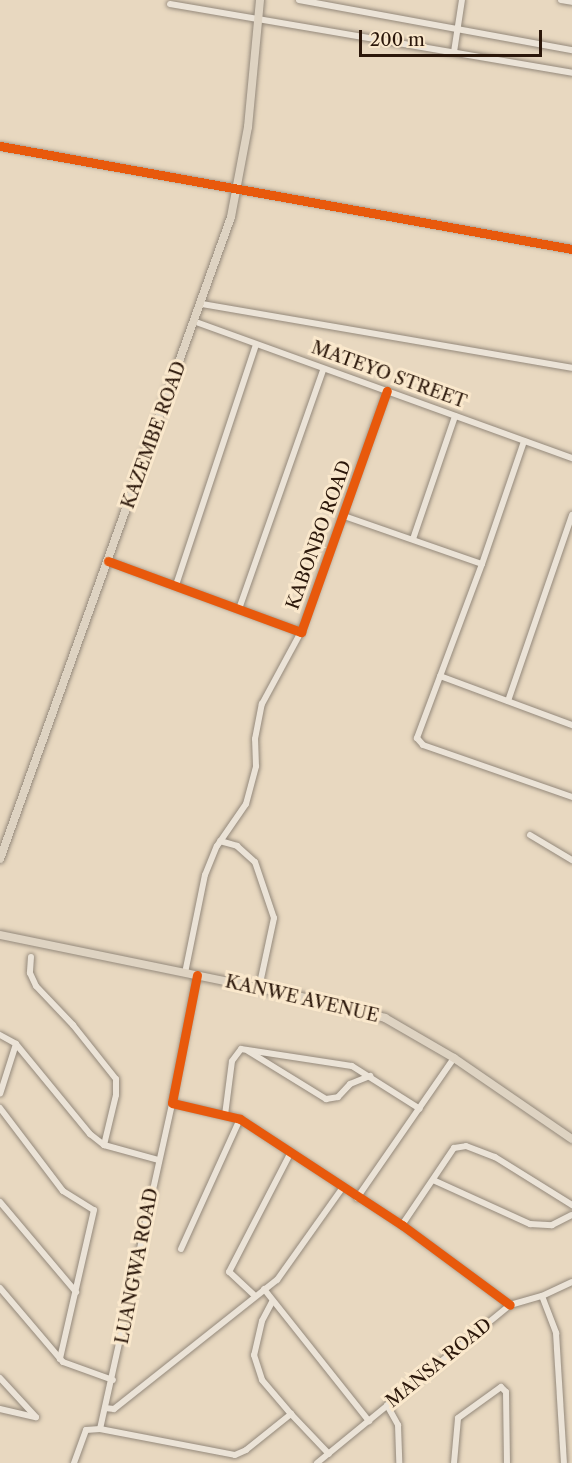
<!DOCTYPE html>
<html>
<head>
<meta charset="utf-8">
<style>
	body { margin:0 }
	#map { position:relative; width:572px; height:1463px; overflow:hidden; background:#e8d8c0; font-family:"Libre Caslon Text",serif }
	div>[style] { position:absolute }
	.roads { filter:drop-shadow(0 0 2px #94897b) drop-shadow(0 0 2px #94897b) }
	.minor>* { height:6px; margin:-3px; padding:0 3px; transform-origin:3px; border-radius:3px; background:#ebe3d7 }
	.major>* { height:8px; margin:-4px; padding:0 4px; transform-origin:4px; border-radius:4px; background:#ded3c2 }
	.cycleway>* { height:9px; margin:-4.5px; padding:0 4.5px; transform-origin:4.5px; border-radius:4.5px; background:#e8590c }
	span { translate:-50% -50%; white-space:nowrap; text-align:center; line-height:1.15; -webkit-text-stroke:6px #fae8cc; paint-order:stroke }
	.street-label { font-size:18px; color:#2b170a }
	.scale { position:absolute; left:359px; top:30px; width:183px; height:27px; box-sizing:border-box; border:3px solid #2b170a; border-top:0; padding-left:8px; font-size:18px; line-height:21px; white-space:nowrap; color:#2b170a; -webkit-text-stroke:4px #fae8cc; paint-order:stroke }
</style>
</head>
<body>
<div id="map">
	<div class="roads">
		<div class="minor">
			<div style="left:299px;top:0;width:278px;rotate:10.4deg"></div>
			<div style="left:561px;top:0;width:11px;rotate:10deg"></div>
			<div style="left:170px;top:4px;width:408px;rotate:9.7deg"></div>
			<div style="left:454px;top:52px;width:53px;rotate:-81.3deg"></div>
			<div style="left:0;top:146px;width:581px;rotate:10.21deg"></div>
			<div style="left:202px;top:304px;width:375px;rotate:9.8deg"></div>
			<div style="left:196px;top:322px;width:400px;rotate:19.9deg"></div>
			<div style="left:344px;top:516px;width:146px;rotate:19.2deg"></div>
			<div style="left:482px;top:564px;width:130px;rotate:-71.1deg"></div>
			<div style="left:413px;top:539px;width:130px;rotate:-71.1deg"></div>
			<div style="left:108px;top:561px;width:206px;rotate:20.2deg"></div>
			<div style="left:301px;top:632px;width:256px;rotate:-70.4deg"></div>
			<div style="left:482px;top:564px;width:186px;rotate:110.5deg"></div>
			<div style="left:417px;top:738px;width:9px;rotate:49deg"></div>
			<div style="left:423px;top:745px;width:158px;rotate:19.2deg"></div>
			<div style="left:176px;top:585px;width:253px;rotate:-71.6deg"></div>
			<div style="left:239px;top:609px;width:253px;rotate:-70.6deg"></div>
			<div style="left:440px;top:676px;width:141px;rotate:20.4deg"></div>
			<div style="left:508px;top:701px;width:197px;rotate:-71deg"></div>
			<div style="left:530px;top:835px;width:49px;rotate:30.8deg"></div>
			<div style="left:220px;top:841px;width:18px;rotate:16deg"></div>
			<div style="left:237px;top:846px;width:24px;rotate:42deg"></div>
			<div style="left:255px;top:862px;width:59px;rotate:71.3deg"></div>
			<div style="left:274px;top:918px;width:72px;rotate:102.1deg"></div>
			<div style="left:31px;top:957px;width:16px;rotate:94deg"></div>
			<div style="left:30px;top:973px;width:14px;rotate:65deg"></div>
			<div style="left:36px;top:986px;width:54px;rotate:46.5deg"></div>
			<div style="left:73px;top:1025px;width:69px;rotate:51.5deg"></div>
			<div style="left:116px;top:1079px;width:16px;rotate:90deg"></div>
			<div style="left:116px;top:1095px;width:51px;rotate:103.5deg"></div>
			<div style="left:185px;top:973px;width:100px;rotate:-78.5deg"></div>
			<div style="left:205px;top:875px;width:31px;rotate:-68deg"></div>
			<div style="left:217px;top:846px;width:51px;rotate:-55.4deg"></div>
			<div style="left:246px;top:804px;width:39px;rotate:-75deg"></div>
			<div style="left:256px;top:766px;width:27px;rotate:-92deg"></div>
			<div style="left:255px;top:739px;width:36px;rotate:-79deg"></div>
			<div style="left:262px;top:704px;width:82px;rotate:-61.6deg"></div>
			<div style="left:197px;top:975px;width:130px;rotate:101.1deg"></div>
			<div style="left:172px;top:1103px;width:70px;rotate:13.2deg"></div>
			<div style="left:240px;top:1119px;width:194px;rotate:33.2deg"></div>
			<div style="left:402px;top:1225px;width:134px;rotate:36.5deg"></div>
			<div style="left:0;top:1035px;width:18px;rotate:29deg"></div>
			<div style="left:16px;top:1044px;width:52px;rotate:107.7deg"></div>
			<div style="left:16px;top:1044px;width:117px;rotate:50.6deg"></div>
			<div style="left:90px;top:1134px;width:18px;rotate:38deg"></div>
			<div style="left:104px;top:1145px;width:56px;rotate:15.5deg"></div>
			<div style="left:248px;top:1051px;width:92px;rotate:31.6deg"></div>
			<div style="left:326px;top:1099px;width:12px;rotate:-9deg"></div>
			<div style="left:338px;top:1097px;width:18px;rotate:-47deg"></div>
			<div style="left:350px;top:1084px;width:22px;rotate:-22deg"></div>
			<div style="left:0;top:1108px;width:104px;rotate:52.8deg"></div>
			<div style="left:63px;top:1191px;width:36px;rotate:32deg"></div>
			<div style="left:94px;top:1210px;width:153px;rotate:102.9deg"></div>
			<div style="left:225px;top:1115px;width:54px;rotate:-82.6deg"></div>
			<div style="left:232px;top:1061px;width:15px;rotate:-53deg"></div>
			<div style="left:241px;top:1049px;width:112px;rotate:8.7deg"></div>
			<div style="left:352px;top:1066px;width:80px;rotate:32.3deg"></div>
			<div style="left:433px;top:1180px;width:107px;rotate:24.4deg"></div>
			<div style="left:530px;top:1224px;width:22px;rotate:3deg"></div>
			<div style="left:552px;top:1225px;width:22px;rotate:-27deg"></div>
			<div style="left:357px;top:1198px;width:170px;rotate:-55.3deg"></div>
			<div style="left:0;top:1202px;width:118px;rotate:49.8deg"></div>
			<div style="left:402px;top:1225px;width:93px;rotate:-56deg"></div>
			<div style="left:454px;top:1148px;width:12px;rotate:-9deg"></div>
			<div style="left:466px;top:1146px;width:31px;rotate:21deg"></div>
			<div style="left:495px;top:1157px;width:91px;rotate:31.9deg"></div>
			<div style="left:181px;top:1249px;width:143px;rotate:-65.6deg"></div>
			<div style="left:0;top:1288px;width:97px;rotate:49.6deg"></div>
			<div style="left:63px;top:1362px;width:53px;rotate:19.8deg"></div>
			<div style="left:264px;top:1289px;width:169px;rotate:51.5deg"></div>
			<div style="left:254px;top:1295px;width:34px;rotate:-137deg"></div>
			<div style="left:229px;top:1272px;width:135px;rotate:-62.7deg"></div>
			<div style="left:542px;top:1296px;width:40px;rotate:69deg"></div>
			<div style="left:556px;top:1333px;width:130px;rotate:86.5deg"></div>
			<div style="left:272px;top:1302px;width:21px;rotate:118deg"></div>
			<div style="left:262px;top:1321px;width:35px;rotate:103deg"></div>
			<div style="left:254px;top:1355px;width:26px;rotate:72deg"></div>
			<div style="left:262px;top:1380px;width:45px;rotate:49.5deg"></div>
			<div style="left:0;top:1378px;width:53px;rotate:47.3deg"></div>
			<div style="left:387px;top:1405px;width:23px;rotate:61deg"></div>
			<div style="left:398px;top:1425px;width:38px;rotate:88deg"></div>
			<div style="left:105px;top:1408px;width:9px;rotate:6deg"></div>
			<div style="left:114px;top:1409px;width:208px;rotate:-38.4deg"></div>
			<div style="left:277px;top:1280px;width:114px;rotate:-54.6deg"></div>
			<div style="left:0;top:1409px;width:37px;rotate:13deg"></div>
			<div style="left:100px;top:1429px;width:334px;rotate:-77.5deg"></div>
			<div style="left:74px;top:1463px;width:35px;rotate:-70deg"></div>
			<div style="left:86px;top:1430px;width:14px;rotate:-4deg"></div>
			<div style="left:100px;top:1429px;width:137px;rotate:10.9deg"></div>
			<div style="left:235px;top:1455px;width:12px;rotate:-24deg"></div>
			<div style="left:246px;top:1450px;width:58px;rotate:-38.7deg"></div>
			<div style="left:291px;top:1414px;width:55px;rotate:46.5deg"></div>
			<div style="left:317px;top:1463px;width:249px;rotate:-39.3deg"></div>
			<div style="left:510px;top:1305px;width:33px;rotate:-16deg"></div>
			<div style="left:542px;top:1296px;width:33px;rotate:-25deg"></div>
			<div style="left:454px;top:1463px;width:45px;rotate:-84.9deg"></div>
			<div style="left:458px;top:1418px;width:53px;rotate:-35.8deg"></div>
			<div style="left:501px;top:1387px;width:7px;rotate:45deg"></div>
			<div style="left:506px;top:1392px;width:71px;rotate:89.2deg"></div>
		</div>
		<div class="major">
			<div style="left:0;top:859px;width:682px;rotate:-70.21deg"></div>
			<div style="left:231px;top:217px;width:92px;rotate:-79.3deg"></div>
			<div style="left:248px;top:127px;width:128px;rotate:-84.6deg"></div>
			<div style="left:0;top:935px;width:299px;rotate:11.6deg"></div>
			<div style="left:293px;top:995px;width:95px;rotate:14deg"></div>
			<div style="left:385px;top:1018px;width:80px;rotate:30.1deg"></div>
			<div style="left:454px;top:1058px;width:143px;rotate:34.5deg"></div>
		</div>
	</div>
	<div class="cycleway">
		<div style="left:0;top:146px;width:581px;rotate:10.21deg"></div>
		<div style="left:108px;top:561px;width:206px;rotate:20.2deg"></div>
		<div style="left:301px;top:632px;width:256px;rotate:-70.4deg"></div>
		<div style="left:197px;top:975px;width:130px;rotate:101.1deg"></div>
		<div style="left:172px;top:1103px;width:70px;rotate:13.2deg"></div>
		<div style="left:240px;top:1119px;width:194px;rotate:33.2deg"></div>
		<div style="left:402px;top:1225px;width:134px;rotate:36.5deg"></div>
	</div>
	<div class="street-label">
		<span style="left:389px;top:375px;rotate:20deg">MATEYO STREET</span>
		<span style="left:154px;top:435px;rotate:-70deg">KAZEMBE ROAD</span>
		<span style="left:319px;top:535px;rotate:-70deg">KABONBO ROAD</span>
		<span style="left:302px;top:999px;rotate:13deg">KANWE AVENUE</span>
		<span style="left:137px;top:1266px;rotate:-79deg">LUANGWA ROAD</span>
		<span style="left:439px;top:1363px;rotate:-39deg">MANSA ROAD</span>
	</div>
	<div class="scale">200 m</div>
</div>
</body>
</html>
